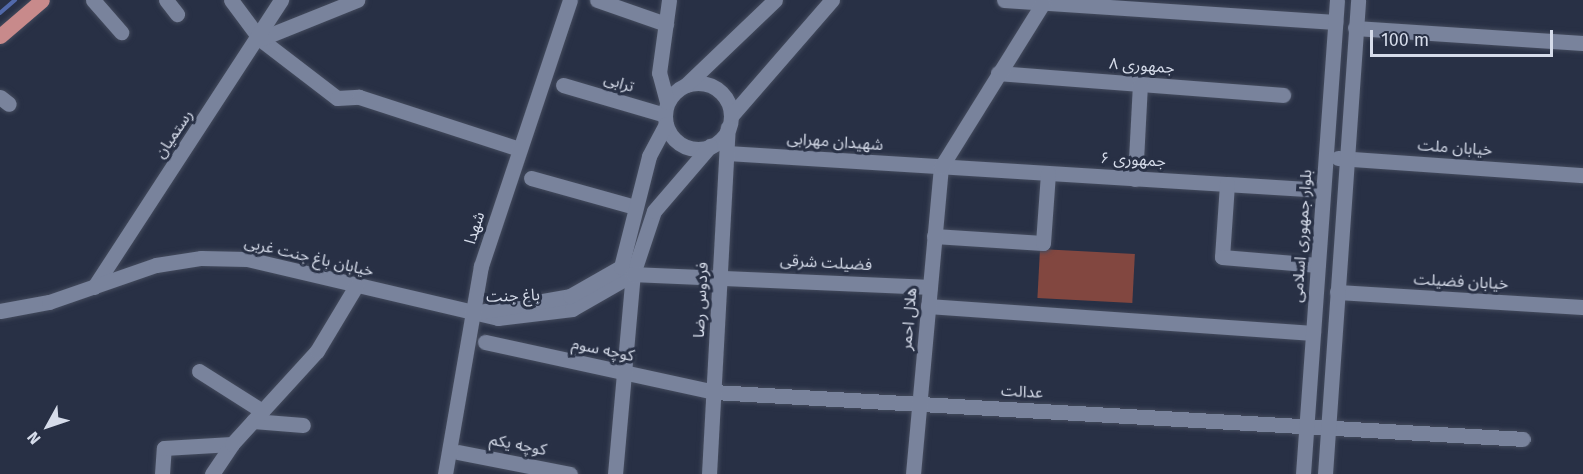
<!DOCTYPE html>
<html>
<head>
<meta charset="utf-8">
<style>
	body { margin:0 }
	#map { position:relative; width:1583px; height:474px; overflow:hidden; background:#283045; font-family:"Fira Sans","Noto Sans Arabic",sans-serif }
	div>[style] { position:absolute }
	.green>* { inset:0; background:#824740; transform-origin:0 0 }
	.stream>* { height:4px; margin:-2px; padding:0 2px; transform-origin:2px; border-radius:2px; background:#5169aa }
	.roads { filter:drop-shadow(0 0 2px #444b5d) drop-shadow(0 0 2px #444b5d) }
	.minor>* { height:15px; margin:-7.5px; padding:0 7.5px; transform-origin:7.5px; border-radius:7.5px; background:#79839c }
	.minor>.ring { margin:-7.5px; padding:0; box-sizing:content-box; background:none; border:15px solid #79839c; border-radius:50% }
	.major>* { height:15px; margin:-7.5px; padding:0 7.5px; transform-origin:7.5px; border-radius:7.5px; background:#c88a8b }
	span { translate:-50% -50%; white-space:nowrap; text-align:center; line-height:1.15; -webkit-text-stroke:6px #283045; paint-order:stroke }
	.street-label { font-size:16px; color:#d6dcea }
	.north { position:absolute; left:18px; top:396px; width:60px; height:60px; -webkit-text-stroke:4px #283045; paint-order:stroke; rotate:230deg; font-size:16px; font-weight:700; line-height:24px; text-align:center; color:#d6dcea }
	.north::after { content:''; display:block; margin:auto; width:21px; height:27px; background:#d6dcea; clip-path:polygon(50% 0,100% 100%,50% 72%,0 100%) }
	.scale { position:absolute; left:1370px; top:30px; width:183px; height:27px; box-sizing:border-box; border:3px solid #d6dcea; border-top:0; padding-left:8px; font-size:18px; line-height:21px; white-space:nowrap; color:#d6dcea; -webkit-text-stroke:4px #283045; paint-order:stroke }
</style>
</head>
<body>
<div id="map">
	<div class="green">
		<div style="left:1040px;top:249px;width:95px;height:49px;rotate:3deg"></div>
	</div>
	<div class="stream">
		<div style="left:0;top:13px;width:20px;rotate:-41deg"></div>
	</div>
	<div class="roads">
		<div class="minor">
			<div style="left:93px;top:0;width:43px;rotate:48.8deg"></div>
			<div style="left:166px;top:0;width:18px;rotate:52deg"></div>
			<div style="left:231px;top:0;width:49px;rotate:53.4deg"></div>
			<div style="left:260px;top:39px;width:97px;rotate:37.5deg"></div>
			<div style="left:337px;top:98px;width:22px;rotate:-3deg"></div>
			<div style="left:359px;top:97px;width:168px;rotate:18deg"></div>
			<div style="left:597px;top:0;width:73px;rotate:19.2deg"></div>
			<div style="left:1004px;top:0;width:332px;rotate:3.8deg"></div>
			<div style="left:1355px;top:28px;width:228px;rotate:3.8deg"></div>
			<div style="left:260px;top:39px;width:105px;rotate:-21.9deg"></div>
			<div style="left:998px;top:73px;width:286px;rotate:4.4deg"></div>
			<div class="ring" style="left:665px;top:83px;width:51px;height:51px"></div>
			<div style="left:563px;top:85px;width:106px;rotate:16.4deg"></div>
			<div style="left:686px;top:85px;width:123px;rotate:-43.7deg"></div>
			<div style="left:0;top:97px;width:11px;rotate:38deg"></div>
			<div style="left:667px;top:102px;width:30px;rotate:-105deg"></div>
			<div style="left:659px;top:73px;width:74px;rotate:-82.2deg"></div>
			<div style="left:731px;top:116px;width:154px;rotate:-49deg"></div>
			<div style="left:727px;top:153px;width:597px;rotate:3.55deg"></div>
			<div style="left:1338px;top:158px;width:246px;rotate:4deg"></div>
			<div style="left:531px;top:178px;width:108px;rotate:15.6deg"></div>
			<div style="left:1135px;top:179px;width:95px;rotate:-87deg"></div>
			<div style="left:1227px;top:184px;width:73px;rotate:93.9deg"></div>
			<div style="left:1222px;top:257px;width:96px;rotate:4.8deg"></div>
			<div style="left:934px;top:236px;width:109px;rotate:3.7deg"></div>
			<div style="left:1043px;top:243px;width:70px;rotate:-85.9deg"></div>
			<div style="left:94px;top:287px;width:343px;rotate:-56.9deg"></div>
			<div style="left:1337px;top:292px;width:246px;rotate:3.5deg"></div>
			<div style="left:928px;top:306px;width:386px;rotate:4deg"></div>
			<div style="left:0;top:311px;width:50px;rotate:-10.4deg"></div>
			<div style="left:49px;top:302px;width:113px;rotate:-19.1deg"></div>
			<div style="left:156px;top:265px;width:46px;rotate:-8.8deg"></div>
			<div style="left:201px;top:258px;width:46px;rotate:1.2deg"></div>
			<div style="left:247px;top:259px;width:258px;rotate:13.2deg"></div>
			<div style="left:498px;top:318px;width:75px;rotate:-6.9deg"></div>
			<div style="left:572px;top:309px;width:70px;rotate:-29.8deg"></div>
			<div style="left:633px;top:274px;width:66px;rotate:-71.6deg"></div>
			<div style="left:654px;top:211px;width:86px;rotate:-49.3deg"></div>
			<div style="left:474px;top:313px;width:97px;rotate:-10deg"></div>
			<div style="left:570px;top:296px;width:59px;rotate:-29.6deg"></div>
			<div style="left:621px;top:267px;width:114px;rotate:-75.8deg"></div>
			<div style="left:649px;top:156px;width:36px;rotate:-62deg"></div>
			<div style="left:485px;top:342px;width:234px;rotate:12.3deg"></div>
			<div style="left:714px;top:392px;width:810px;rotate:3.32deg"></div>
			<div style="left:199px;top:371px;width:75px;rotate:32.4deg"></div>
			<div style="left:253px;top:421px;width:50px;rotate:4.6deg"></div>
			<div style="left:458px;top:452px;width:114px;rotate:11.1deg"></div>
			<div style="left:162px;top:474px;width:26px;rotate:-86deg"></div>
			<div style="left:164px;top:448px;width:68px;rotate:-3.4deg"></div>
			<div style="left:212px;top:474px;width:36px;rotate:-56deg"></div>
			<div style="left:232px;top:444px;width:126px;rotate:-47.6deg"></div>
			<div style="left:317px;top:351px;width:76px;rotate:-59deg"></div>
			<div style="left:445px;top:474px;width:211px;rotate:-80.2deg"></div>
			<div style="left:481px;top:266px;width:280px;rotate:-71.5deg"></div>
			<div style="left:615px;top:474px;width:201px;rotate:-84.9deg"></div>
			<div style="left:633px;top:274px;width:297px;rotate:2.5deg"></div>
			<div style="left:709px;top:474px;width:347px;rotate:-86.9deg"></div>
			<div style="left:913px;top:474px;width:308px;rotate:-84.8deg"></div>
			<div style="left:941px;top:167px;width:193px;rotate:-58.1deg"></div>
			<div style="left:1303px;top:474px;width:475px;rotate:-85.9deg"></div>
			<div style="left:1325px;top:474px;width:475px;rotate:-86deg"></div>
		</div>
		<div class="major">
			<div style="left:0;top:36px;width:55px;rotate:-40.6deg"></div>
		</div>
	</div>
	<div class="street-label">
		<span style="left:1142px;top:66px;rotate:4deg">جمهوری ۸</span>
		<span style="left:619px;top:83px;rotate:17deg">ترابی</span>
		<span style="left:174px;top:134px;rotate:-56deg">رستمیان</span>
		<span style="left:835px;top:142px;rotate:4deg">شهیدان مهرابی</span>
		<span style="left:1455px;top:148px;rotate:4deg">خیابان ملت</span>
		<span style="left:1133px;top:160px;rotate:3deg">جمهوری ۶</span>
		<span style="left:475px;top:228px;rotate:-72deg">شهدا</span>
		<span style="left:1302px;top:236px;rotate:-86deg">بلوار جمهوری اسلامی</span>
		<span style="left:309px;top:257px;rotate:13deg">خیابان باغ جنت غربی</span>
		<span style="left:826px;top:263px;rotate:3deg">فضیلت شرقی</span>
		<span style="left:1461px;top:282px;rotate:3deg">خیابان فضیلت</span>
		<span style="left:513px;top:296px;rotate:-2deg">باغ جنت</span>
		<span style="left:701px;top:300px;rotate:-87deg">فردوس رضا</span>
		<span style="left:909px;top:319px;rotate:-85deg">هلال احمر</span>
		<span style="left:603px;top:350px;rotate:12deg">کوچه سوم</span>
		<span style="left:1022px;top:392px;rotate:3deg">عدالت</span>
		<span style="left:518px;top:445px;rotate:11deg">کوچه یکم</span>
	</div>
	<div class="north">N</div>
	<div class="scale">100 m</div>
</div>
</body>
</html>
